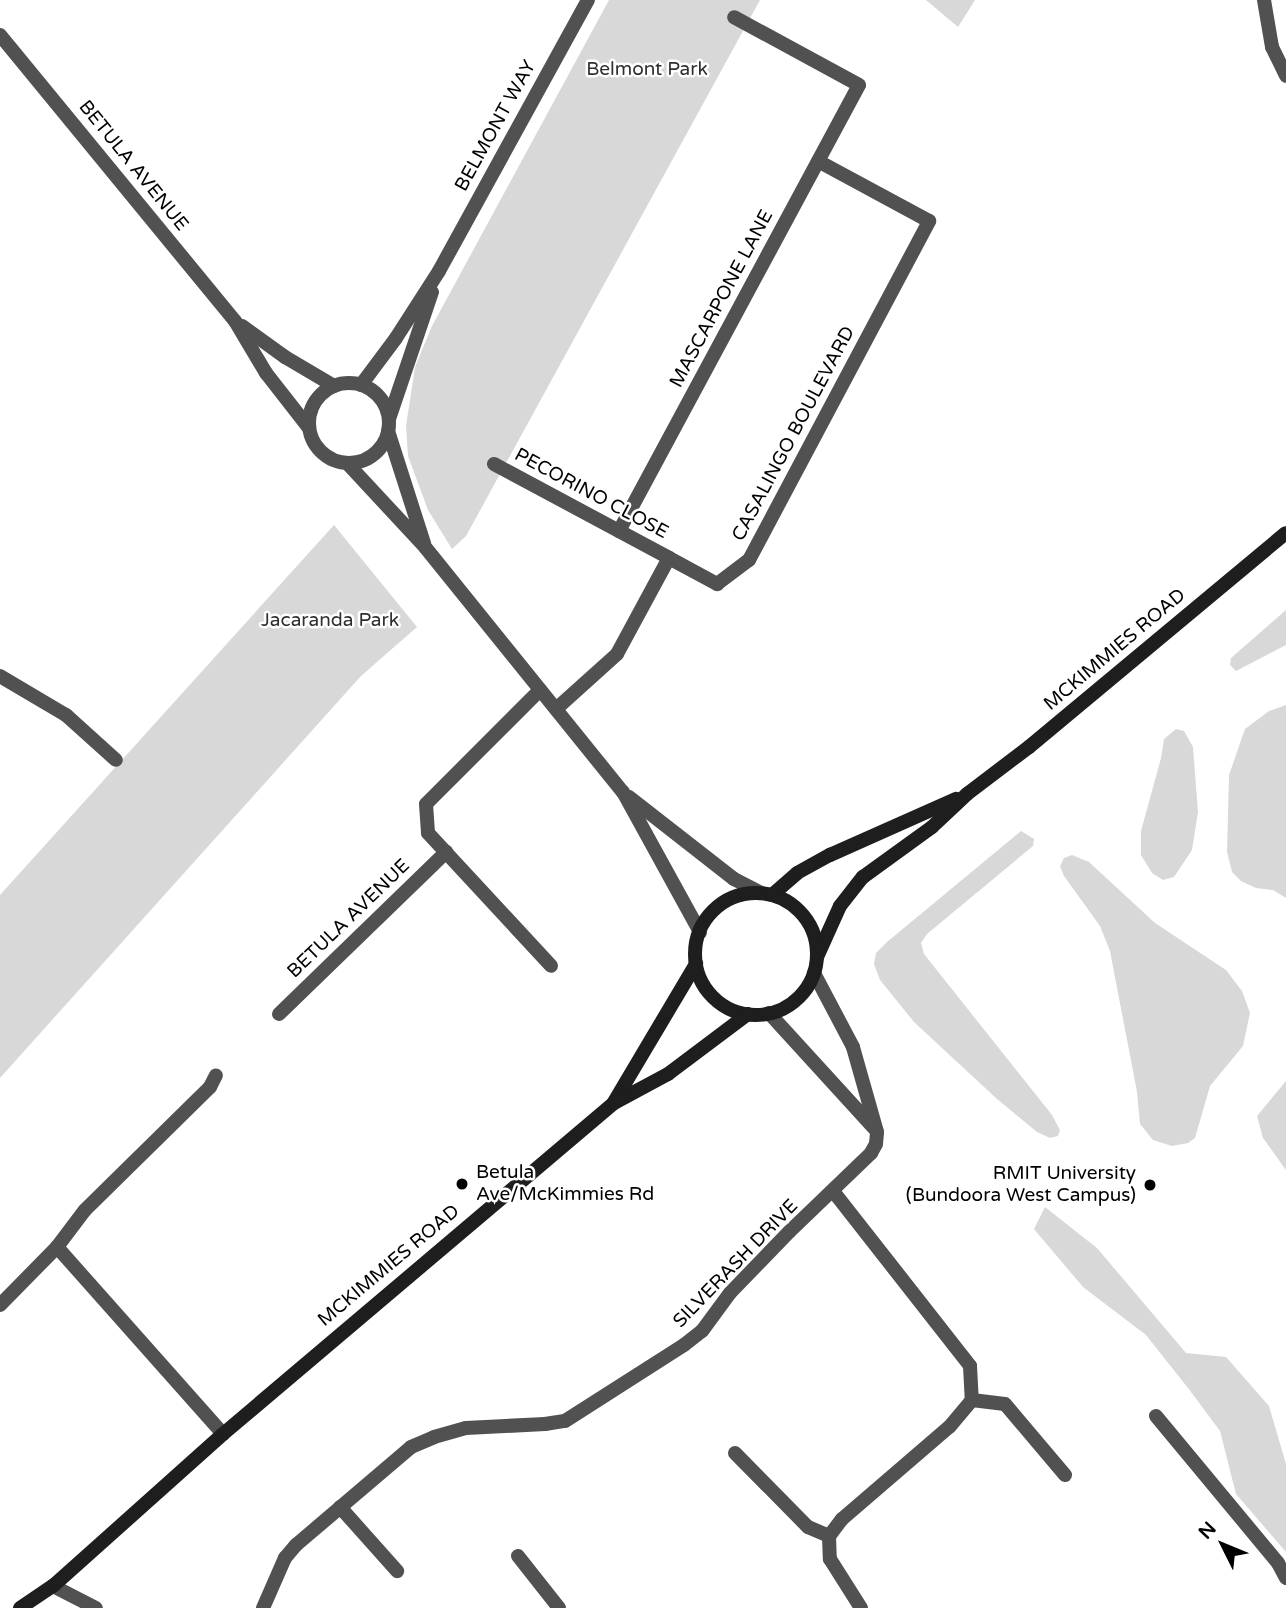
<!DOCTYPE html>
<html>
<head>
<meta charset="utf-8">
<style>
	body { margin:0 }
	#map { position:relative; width:1286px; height:1608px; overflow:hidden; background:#fff; font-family:"Varela Round",sans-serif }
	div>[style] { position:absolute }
	.green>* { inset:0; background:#d8d8d8 }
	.service>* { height:14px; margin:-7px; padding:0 7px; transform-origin:7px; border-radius:7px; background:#515151 }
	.minor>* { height:14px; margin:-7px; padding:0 7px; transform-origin:7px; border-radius:7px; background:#515151 }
	.tertiary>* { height:14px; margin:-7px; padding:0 7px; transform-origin:7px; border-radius:7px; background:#515151 }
	.tertiary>.ring { margin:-7px; padding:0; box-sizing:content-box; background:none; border:14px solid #515151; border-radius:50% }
	.secondary>* { height:14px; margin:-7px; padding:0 7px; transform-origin:7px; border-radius:7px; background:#1e1e1e }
	.secondary>.ring { margin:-7px; padding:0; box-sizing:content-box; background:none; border:14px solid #1e1e1e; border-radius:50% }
	.dots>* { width:19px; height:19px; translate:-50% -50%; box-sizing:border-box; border:4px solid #fff; border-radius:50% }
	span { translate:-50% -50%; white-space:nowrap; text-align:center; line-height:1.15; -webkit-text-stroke:5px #fff; paint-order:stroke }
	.park-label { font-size:19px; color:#2f2f2f }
	.street-label { font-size:19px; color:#000 }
	.poi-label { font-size:19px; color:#000 }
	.left { translate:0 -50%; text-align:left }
	.right { translate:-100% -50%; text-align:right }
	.north { position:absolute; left:1188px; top:1510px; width:70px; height:70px; -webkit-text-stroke:5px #fff; paint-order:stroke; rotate:313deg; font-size:19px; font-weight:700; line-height:28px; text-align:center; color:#000 }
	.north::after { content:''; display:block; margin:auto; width:24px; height:32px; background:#000; clip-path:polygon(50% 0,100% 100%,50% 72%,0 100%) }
</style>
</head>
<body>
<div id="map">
	<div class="green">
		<div style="clip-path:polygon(609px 0,760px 0,466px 536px,452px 549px,428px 510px,408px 456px,406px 426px,415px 367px,432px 326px)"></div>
		<div style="clip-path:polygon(926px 0,975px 0,958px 27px)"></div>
		<div style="clip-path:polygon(334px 525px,417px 627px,361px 676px,0 1078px,0 895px)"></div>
		<div style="clip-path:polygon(1286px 610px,1286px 645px,1236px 671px,1230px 665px,1231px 658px)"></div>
		<div style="clip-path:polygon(1286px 705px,1286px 898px,1273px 890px,1256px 888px,1241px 881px,1232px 872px,1227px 852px,1229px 775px,1245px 729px,1269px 711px)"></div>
		<div style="clip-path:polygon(1176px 729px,1184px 731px,1193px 747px,1198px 812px,1192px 850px,1174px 877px,1163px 880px,1152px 873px,1141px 855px,1141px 831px,1161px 758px,1164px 739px)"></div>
		<div style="clip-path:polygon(1021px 831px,1034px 839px,1033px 846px,927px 934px,921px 943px,924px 954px,1052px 1115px,1060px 1130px,1058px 1136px,1050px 1138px,1037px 1132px,997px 1099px,914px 1022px,880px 980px,874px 964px,876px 953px,887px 942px)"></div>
		<div style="clip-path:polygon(1072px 855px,1089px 862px,1155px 923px,1226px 970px,1242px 991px,1250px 1013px,1243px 1046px,1210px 1086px,1195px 1138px,1188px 1143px,1172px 1146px,1153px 1140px,1140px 1124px,1137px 1092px,1110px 951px,1100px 926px,1064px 876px,1060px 866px,1064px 858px)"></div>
		<div style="clip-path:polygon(1286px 1081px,1286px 1170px,1263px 1138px,1257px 1116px)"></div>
		<div style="clip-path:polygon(1045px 1207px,1097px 1248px,1186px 1353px,1226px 1357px,1269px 1406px,1286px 1464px,1286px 1552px,1236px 1494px,1220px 1431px,1188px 1388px,1146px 1335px,1083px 1287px,1034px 1229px)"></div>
	</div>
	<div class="service">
		<div style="left:494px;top:464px;width:199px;rotate:28.2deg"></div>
		<div style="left:619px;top:531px;width:506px;rotate:-61.71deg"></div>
		<div style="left:859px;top:85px;width:142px;rotate:-151.5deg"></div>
		<div style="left:540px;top:690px;width:161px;rotate:135deg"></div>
		<div style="left:426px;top:804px;width:29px;rotate:86deg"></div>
		<div style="left:428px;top:833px;width:181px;rotate:47.2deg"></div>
		<div style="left:556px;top:709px;width:82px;rotate:-42deg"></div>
		<div style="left:617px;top:654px;width:109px;rotate:-61.6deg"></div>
		<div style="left:669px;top:558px;width:55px;rotate:28.4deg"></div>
		<div style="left:717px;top:584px;width:40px;rotate:-37deg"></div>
		<div style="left:749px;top:560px;width:384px;rotate:-62deg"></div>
		<div style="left:929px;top:221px;width:126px;rotate:-151.6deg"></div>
		<div style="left:769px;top:1013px;width:156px;rotate:47.6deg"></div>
		<div style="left:279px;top:1014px;width:233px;rotate:-44.1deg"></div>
		<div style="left:833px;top:1191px;width:222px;rotate:51.9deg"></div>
		<div style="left:970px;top:1366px;width:34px;rotate:87deg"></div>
		<div style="left:972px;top:1400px;width:35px;rotate:130deg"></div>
		<div style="left:949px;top:1427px;width:141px;rotate:139.3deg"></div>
		<div style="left:842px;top:1519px;width:21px;rotate:127deg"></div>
		<div style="left:829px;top:1536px;width:23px;rotate:88deg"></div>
		<div style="left:830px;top:1559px;width:58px;rotate:57.7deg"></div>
		<div style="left:57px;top:1247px;width:250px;rotate:48.4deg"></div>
		<div style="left:0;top:1305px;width:81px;rotate:-45.5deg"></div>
		<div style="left:57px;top:1247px;width:46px;rotate:-52.9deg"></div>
		<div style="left:85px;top:1210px;width:175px;rotate:-44.5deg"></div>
		<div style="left:210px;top:1087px;width:13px;rotate:-63deg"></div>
		<div style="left:972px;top:1400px;width:33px;rotate:7deg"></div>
		<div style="left:1005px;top:1404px;width:93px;rotate:49.8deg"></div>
		<div style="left:735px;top:1453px;width:104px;rotate:45.4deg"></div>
		<div style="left:808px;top:1527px;width:23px;rotate:23deg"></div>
		<div style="left:340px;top:1507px;width:86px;rotate:48.3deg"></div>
		<div style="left:518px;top:1556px;width:66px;rotate:51.7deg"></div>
		<div style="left:53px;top:1586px;width:48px;rotate:27.1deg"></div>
		<div style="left:263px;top:1608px;width:55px;rotate:-66.3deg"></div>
		<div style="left:285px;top:1558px;width:17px;rotate:-50deg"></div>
		<div style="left:296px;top:1545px;width:151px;rotate:-40.4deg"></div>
		<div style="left:411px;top:1447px;width:25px;rotate:-23deg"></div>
		<div style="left:434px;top:1437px;width:33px;rotate:-16deg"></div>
		<div style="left:466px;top:1428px;width:79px;rotate:-2.9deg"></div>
		<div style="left:545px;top:1424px;width:20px;rotate:-9deg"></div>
		<div style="left:565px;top:1421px;width:141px;rotate:-32.6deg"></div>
		<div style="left:684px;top:1345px;width:23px;rotate:-38deg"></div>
		<div style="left:702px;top:1331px;width:47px;rotate:-53.6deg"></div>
		<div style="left:730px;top:1293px;width:85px;rotate:-46deg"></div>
		<div style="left:789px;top:1232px;width:114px;rotate:-43.9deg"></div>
		<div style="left:871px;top:1153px;width:10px;rotate:-61deg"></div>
		<div style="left:876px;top:1144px;width:12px;rotate:-85deg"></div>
		<div style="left:877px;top:1132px;width:88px;rotate:-105.8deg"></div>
		<div style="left:853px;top:1047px;width:84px;rotate:-117.8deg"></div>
	</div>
	<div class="minor">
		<div style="left:1264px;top:0;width:48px;rotate:80.3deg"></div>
		<div style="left:1272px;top:47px;width:32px;rotate:64deg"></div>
		<div style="left:361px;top:385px;width:59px;rotate:-53.3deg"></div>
		<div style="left:396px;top:338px;width:80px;rotate:-57.3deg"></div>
		<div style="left:439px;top:271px;width:309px;rotate:-61.2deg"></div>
		<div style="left:389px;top:419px;width:134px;rotate:-71.3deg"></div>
		<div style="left:0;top:676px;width:77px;rotate:30.6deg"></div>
		<div style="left:66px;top:715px;width:67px;rotate:42deg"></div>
		<div style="left:1156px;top:1416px;width:191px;rotate:50.3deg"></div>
		<div style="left:1278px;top:1563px;width:17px;rotate:62deg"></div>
	</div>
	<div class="tertiary">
		<div style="left:0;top:35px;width:370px;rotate:50.6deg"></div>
		<div style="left:235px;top:321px;width:61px;rotate:59.2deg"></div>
		<div style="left:266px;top:373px;width:70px;rotate:52deg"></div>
		<div style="left:242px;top:326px;width:53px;rotate:35.8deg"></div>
		<div style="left:285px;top:357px;width:57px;rotate:30.6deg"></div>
		<div class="ring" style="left:309px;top:383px;width:66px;height:66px"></div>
		<div style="left:388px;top:431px;width:118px;rotate:72.2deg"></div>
		<div style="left:347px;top:463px;width:115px;rotate:47.1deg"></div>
		<div style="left:425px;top:547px;width:315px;rotate:51.1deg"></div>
		<div style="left:623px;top:792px;width:160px;rotate:61.2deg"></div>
		<div style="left:629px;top:797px;width:133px;rotate:38deg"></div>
		<div style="left:734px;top:879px;width:31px;rotate:27deg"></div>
	</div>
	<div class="secondary">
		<div class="ring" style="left:695px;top:893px;width:108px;height:108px"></div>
		<div style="left:772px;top:895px;width:33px;rotate:-41deg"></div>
		<div style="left:797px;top:873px;width:38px;rotate:-29deg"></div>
		<div style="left:830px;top:855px;width:138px;rotate:-24deg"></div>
		<div style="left:817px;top:957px;width:56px;rotate:-65.7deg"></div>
		<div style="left:840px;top:906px;width:37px;rotate:-52deg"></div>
		<div style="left:863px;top:877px;width:85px;rotate:-35.9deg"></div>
		<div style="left:932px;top:827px;width:48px;rotate:-43.3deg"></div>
		<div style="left:967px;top:794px;width:78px;rotate:-37.2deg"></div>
		<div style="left:1029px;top:747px;width:334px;rotate:-39.8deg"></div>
		<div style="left:614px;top:1102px;width:161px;rotate:-59.3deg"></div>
		<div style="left:20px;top:1608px;width:40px;rotate:-34deg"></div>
		<div style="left:53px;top:1586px;width:228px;rotate:-41.8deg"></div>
		<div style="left:223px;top:1434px;width:512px;rotate:-40.25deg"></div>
		<div style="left:614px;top:1103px;width:61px;rotate:-28.2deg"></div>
		<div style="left:668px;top:1074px;width:100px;rotate:-36.9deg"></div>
	</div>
	<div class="dots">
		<div style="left:462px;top:1184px;background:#000"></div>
		<div style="left:1150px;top:1185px;background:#000"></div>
	</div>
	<div class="park-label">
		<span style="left:647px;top:70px">Belmont Park</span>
		<span style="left:330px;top:621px">Jacaranda Park</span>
	</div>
	<div class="street-label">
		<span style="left:496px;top:126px;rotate:-61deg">BELMONT WAY</span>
		<span style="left:133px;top:166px;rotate:51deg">BETULA AVENUE</span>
		<span style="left:722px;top:299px;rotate:-62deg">MASCARPONE LANE</span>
		<span style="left:794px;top:434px;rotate:-62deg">CASALINGO BOULEVARD</span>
		<span style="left:591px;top:494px;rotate:28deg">PECORINO CLOSE</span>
		<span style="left:1115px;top:650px;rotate:-40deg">MCKIMMIES ROAD</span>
		<span style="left:349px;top:919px;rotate:-44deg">BETULA AVENUE</span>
		<span style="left:736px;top:1264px;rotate:-46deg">SILVERASH DRIVE</span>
		<span style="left:389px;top:1266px;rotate:-40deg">MCKIMMIES ROAD</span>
	</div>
	<div class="poi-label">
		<span class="left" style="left:476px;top:1184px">Betula<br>Ave/McKimmies Rd</span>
		<span class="right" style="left:1136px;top:1185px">RMIT University<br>(Bundoora West Campus)</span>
	</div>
	<div class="north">N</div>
</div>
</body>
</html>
